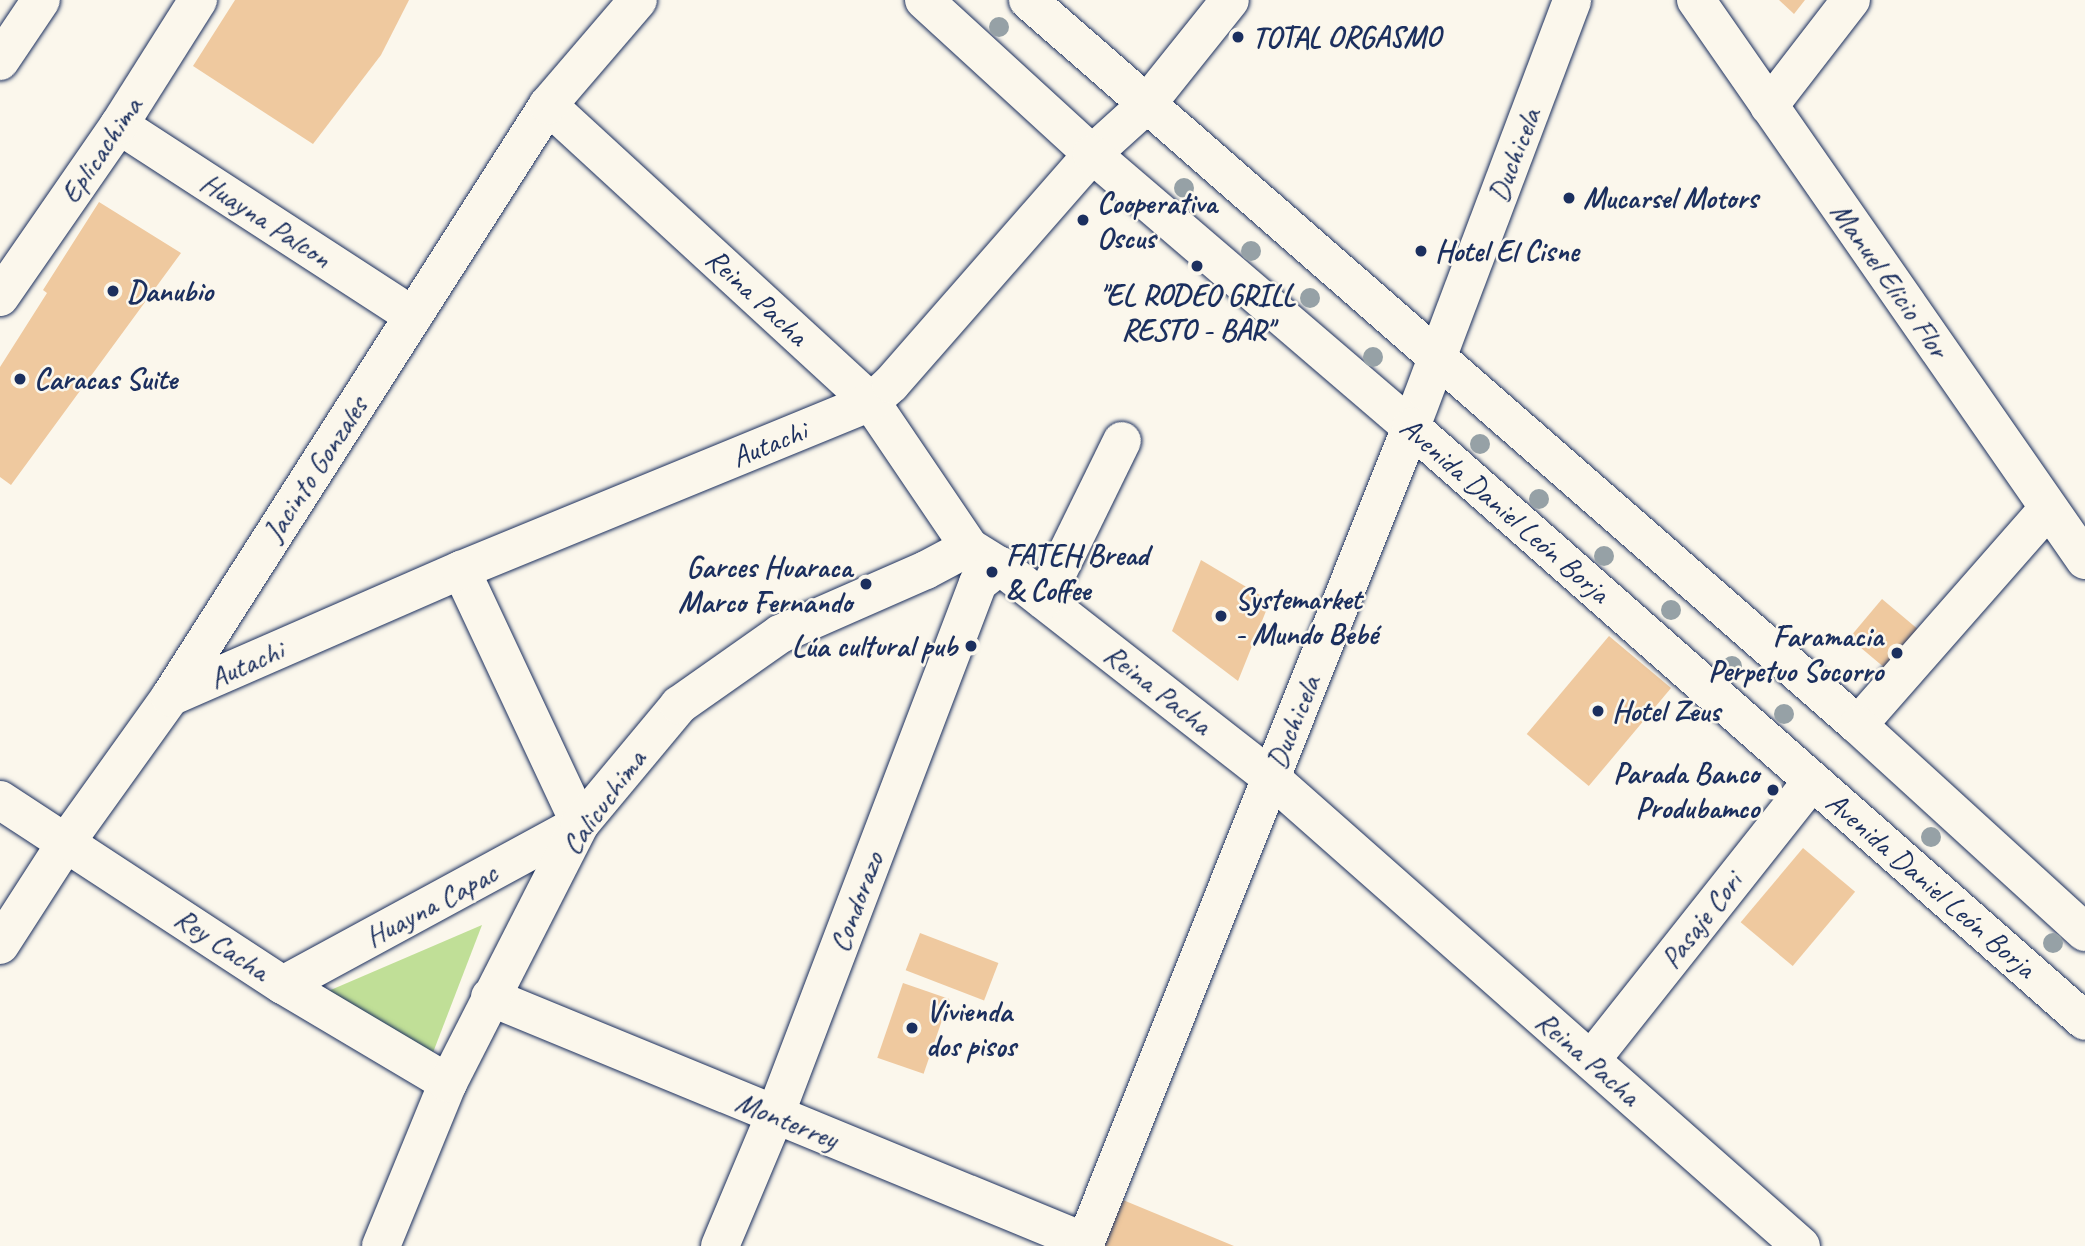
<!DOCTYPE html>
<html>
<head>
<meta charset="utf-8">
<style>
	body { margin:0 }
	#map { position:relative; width:2085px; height:1246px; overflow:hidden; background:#fbf7ec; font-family:Caveat,sans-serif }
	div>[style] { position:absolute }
	.green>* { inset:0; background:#c0df97 }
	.building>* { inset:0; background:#efc99f; transform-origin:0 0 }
	.roads { filter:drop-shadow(0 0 2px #1b2f5e) drop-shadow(0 0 2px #1b2f5e) }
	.minor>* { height:38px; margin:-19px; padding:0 19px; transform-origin:19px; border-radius:19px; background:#fbf7ec }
	.major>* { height:38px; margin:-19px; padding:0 19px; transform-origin:19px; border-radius:19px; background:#fbf7ec }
	.trees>* { width:20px; height:20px; margin:-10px; border-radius:50%; background:#96a1a6 }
	.dots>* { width:19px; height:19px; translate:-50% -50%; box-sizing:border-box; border:4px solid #fbf7ec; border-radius:50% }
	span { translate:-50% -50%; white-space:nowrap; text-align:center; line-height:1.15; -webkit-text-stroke:5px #fbf7ec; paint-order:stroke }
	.poi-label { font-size:30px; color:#1b2f5e; font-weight:700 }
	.left { translate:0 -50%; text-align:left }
	.right { translate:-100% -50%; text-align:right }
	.street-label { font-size:30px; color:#1b2f5e }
</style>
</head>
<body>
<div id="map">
	<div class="green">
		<div style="clip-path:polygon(482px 925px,429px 1063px,326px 992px)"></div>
	</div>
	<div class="building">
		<div style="clip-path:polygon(235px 0,409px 0,381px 55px,313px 144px,193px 66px)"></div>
		<div style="clip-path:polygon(1779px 0,1805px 0,1794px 14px)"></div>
		<div style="clip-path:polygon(99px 202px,181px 253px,11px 485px,0 477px,0 367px,47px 293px,43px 290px)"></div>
		<div style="clip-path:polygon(1201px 560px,1270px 601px,1238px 681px,1172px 631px)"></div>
		<div style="left:1882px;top:599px;width:47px;height:51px;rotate:40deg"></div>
		<div style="left:1609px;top:636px;width:81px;height:128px;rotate:40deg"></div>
		<div style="left:1803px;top:848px;width:68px;height:97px;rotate:40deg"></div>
		<div style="left:920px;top:933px;width:84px;height:40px;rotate:21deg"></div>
		<div style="left:903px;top:983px;width:49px;height:79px;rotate:19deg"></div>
		<div style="clip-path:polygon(1123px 1200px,1234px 1246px,1104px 1246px)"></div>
	</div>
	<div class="roads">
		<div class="minor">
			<div style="left:1696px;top:0;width:682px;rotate:55.21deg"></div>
			<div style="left:0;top:61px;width:73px;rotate:-56.1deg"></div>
			<div style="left:548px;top:105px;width:439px;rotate:42.6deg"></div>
			<div style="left:871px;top:402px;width:175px;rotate:55.9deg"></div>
			<div style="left:969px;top:547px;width:36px;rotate:32deg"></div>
			<div style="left:1000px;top:566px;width:344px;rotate:38deg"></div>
			<div style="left:1271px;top:778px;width:707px;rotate:41.45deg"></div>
			<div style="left:1769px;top:106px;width:134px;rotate:-52.3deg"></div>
			<div style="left:119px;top:125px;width:351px;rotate:33deg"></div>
			<div style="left:0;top:297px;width:209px;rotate:-55.3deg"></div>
			<div style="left:119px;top:125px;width:148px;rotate:-57.7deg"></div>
			<div style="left:461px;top:570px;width:280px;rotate:64.9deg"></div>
			<div style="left:1044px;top:600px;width:177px;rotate:-63.9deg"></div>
			<div style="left:170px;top:697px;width:318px;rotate:-23.6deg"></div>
			<div style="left:461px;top:570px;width:443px;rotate:-22.3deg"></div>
			<div style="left:871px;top:402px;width:27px;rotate:-42deg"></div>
			<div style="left:891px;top:384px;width:305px;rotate:-48.8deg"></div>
			<div style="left:1092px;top:154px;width:73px;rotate:-42.2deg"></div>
			<div style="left:1146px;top:105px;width:134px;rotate:-51.3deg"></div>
			<div style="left:1858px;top:725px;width:288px;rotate:-48.7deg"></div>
			<div style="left:0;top:800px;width:338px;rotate:33.2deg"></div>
			<div style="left:283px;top:985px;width:192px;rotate:30.7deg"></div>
			<div style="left:0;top:945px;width:124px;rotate:-57.2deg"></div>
			<div style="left:67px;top:841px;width:177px;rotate:-54.4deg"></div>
			<div style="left:170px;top:697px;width:702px;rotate:-57.44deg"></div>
			<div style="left:548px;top:105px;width:138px;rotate:-49.4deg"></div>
			<div style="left:283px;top:985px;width:338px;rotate:-28.5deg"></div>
			<div style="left:490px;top:997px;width:643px;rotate:22.38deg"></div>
			<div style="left:1591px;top:1060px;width:356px;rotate:-51.6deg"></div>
			<div style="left:381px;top:1246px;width:176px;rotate:-67.7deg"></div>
			<div style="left:448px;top:1083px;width:291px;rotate:-63deg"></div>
			<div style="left:580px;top:824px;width:155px;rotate:-50.2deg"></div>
			<div style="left:679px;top:705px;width:123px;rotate:-35.1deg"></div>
			<div style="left:780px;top:634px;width:159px;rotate:-23.7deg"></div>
			<div style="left:926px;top:570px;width:49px;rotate:-28.1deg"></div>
			<div style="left:720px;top:1246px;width:142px;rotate:-67.2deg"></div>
			<div style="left:775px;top:1115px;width:569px;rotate:-69.11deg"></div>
			<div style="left:978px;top:583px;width:28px;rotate:-38deg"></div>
			<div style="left:1084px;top:1246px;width:882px;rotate:-68.23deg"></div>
			<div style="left:1411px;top:427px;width:456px;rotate:-69.3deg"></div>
		</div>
		<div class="major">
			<div style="left:924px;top:0;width:228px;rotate:42.5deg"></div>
			<div style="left:1092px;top:154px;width:420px;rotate:40.6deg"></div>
			<div style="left:1411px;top:427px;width:898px;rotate:41.39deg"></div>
			<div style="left:1028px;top:0;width:1102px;rotate:41.14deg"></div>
			<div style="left:1858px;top:725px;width:307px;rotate:42.4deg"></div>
		</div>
	</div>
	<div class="trees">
		<div style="left:999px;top:27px"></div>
		<div style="left:1184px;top:188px"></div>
		<div style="left:1251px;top:251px"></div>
		<div style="left:1310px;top:298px"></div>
		<div style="left:1373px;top:357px"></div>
		<div style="left:1480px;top:444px"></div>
		<div style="left:1539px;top:499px"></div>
		<div style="left:1604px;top:556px"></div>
		<div style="left:1671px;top:610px"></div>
		<div style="left:1732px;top:666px"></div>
		<div style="left:1784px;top:714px"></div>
		<div style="left:1931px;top:837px"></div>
		<div style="left:2053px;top:943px"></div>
	</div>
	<div class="dots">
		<div style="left:1238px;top:37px;background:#1b2f5e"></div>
		<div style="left:1569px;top:198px;background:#1b2f5e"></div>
		<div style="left:1083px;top:220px;background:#1b2f5e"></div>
		<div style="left:1421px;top:251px;background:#1b2f5e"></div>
		<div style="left:1197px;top:266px;background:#1b2f5e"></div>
		<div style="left:113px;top:291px;background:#1b2f5e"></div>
		<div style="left:20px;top:379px;background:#1b2f5e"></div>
		<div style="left:992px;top:572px;background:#1b2f5e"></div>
		<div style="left:866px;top:584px;background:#1b2f5e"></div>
		<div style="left:1221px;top:616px;background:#1b2f5e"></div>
		<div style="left:971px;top:646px;background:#1b2f5e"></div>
		<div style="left:1897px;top:653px;background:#1b2f5e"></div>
		<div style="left:1598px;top:711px;background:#1b2f5e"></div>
		<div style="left:1773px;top:790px;background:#1b2f5e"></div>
		<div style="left:912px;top:1028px;background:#1b2f5e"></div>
	</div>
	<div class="poi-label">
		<span class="left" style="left:1252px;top:37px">TOTAL ORGASMO</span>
		<span class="left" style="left:1583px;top:198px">Mucarsel Motors</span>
		<span class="left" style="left:1097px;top:220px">Cooperativa<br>Oscus</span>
		<span class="left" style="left:1435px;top:251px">Hotel El Cisne</span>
		<span class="left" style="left:127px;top:291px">Danubio</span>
		<span style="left:1197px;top:312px">"EL RODEO GRILL<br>RESTO - BAR"</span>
		<span class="left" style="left:34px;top:379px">Caracas Suite</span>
		<span class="left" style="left:1006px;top:572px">FATEH Bread<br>&amp; Coffee</span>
		<span class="right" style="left:852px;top:584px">Garces Huaraca<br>Marco Fernando</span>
		<span class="left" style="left:1235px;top:616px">Systemarket<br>- Mundo Bebé</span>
		<span class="right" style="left:1883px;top:653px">Faramacia<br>Perpetuo Socorro</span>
		<span class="right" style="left:957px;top:646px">Lúa cultural pub</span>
		<span class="left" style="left:1612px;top:711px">Hotel Zeus</span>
		<span class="right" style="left:1759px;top:790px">Parada Banco<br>Produbamco</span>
		<span class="left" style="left:926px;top:1028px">Vivienda<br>dos pisos</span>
	</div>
	<div class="street-label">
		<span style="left:101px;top:150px;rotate:-56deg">Eplicachima</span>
		<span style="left:1514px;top:155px;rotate:-69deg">Duchicela</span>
		<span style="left:266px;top:220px;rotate:33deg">Huayna Palcon</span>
		<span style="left:1890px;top:280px;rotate:55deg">Manuel Elicio Flor</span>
		<span style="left:757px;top:297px;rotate:43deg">Reina Pacha</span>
		<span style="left:769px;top:444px;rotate:-22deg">Autachi</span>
		<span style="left:315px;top:469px;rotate:-57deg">Jacinto Gonzales</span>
		<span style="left:1505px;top:510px;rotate:41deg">Avenida Daniel León Borja</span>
		<span style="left:246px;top:664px;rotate:-24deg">Autachi</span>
		<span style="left:1158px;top:689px;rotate:38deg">Reina Pacha</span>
		<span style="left:1293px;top:722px;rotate:-68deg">Duchicela</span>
		<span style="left:603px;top:802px;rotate:-54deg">Calicuchima</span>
		<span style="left:1931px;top:885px;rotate:41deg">Avenida Daniel León Borja</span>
		<span style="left:856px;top:902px;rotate:-69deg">Condorazo</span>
		<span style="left:431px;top:905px;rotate:-28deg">Huayna Capac</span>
		<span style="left:1701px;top:920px;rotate:-52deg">Pasaje Cori</span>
		<span style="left:222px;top:944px;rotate:34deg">Rey Cacha</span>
		<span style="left:1588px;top:1058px;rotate:41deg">Reina Pacha</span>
		<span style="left:787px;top:1120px;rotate:22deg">Monterrey</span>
	</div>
</div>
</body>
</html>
